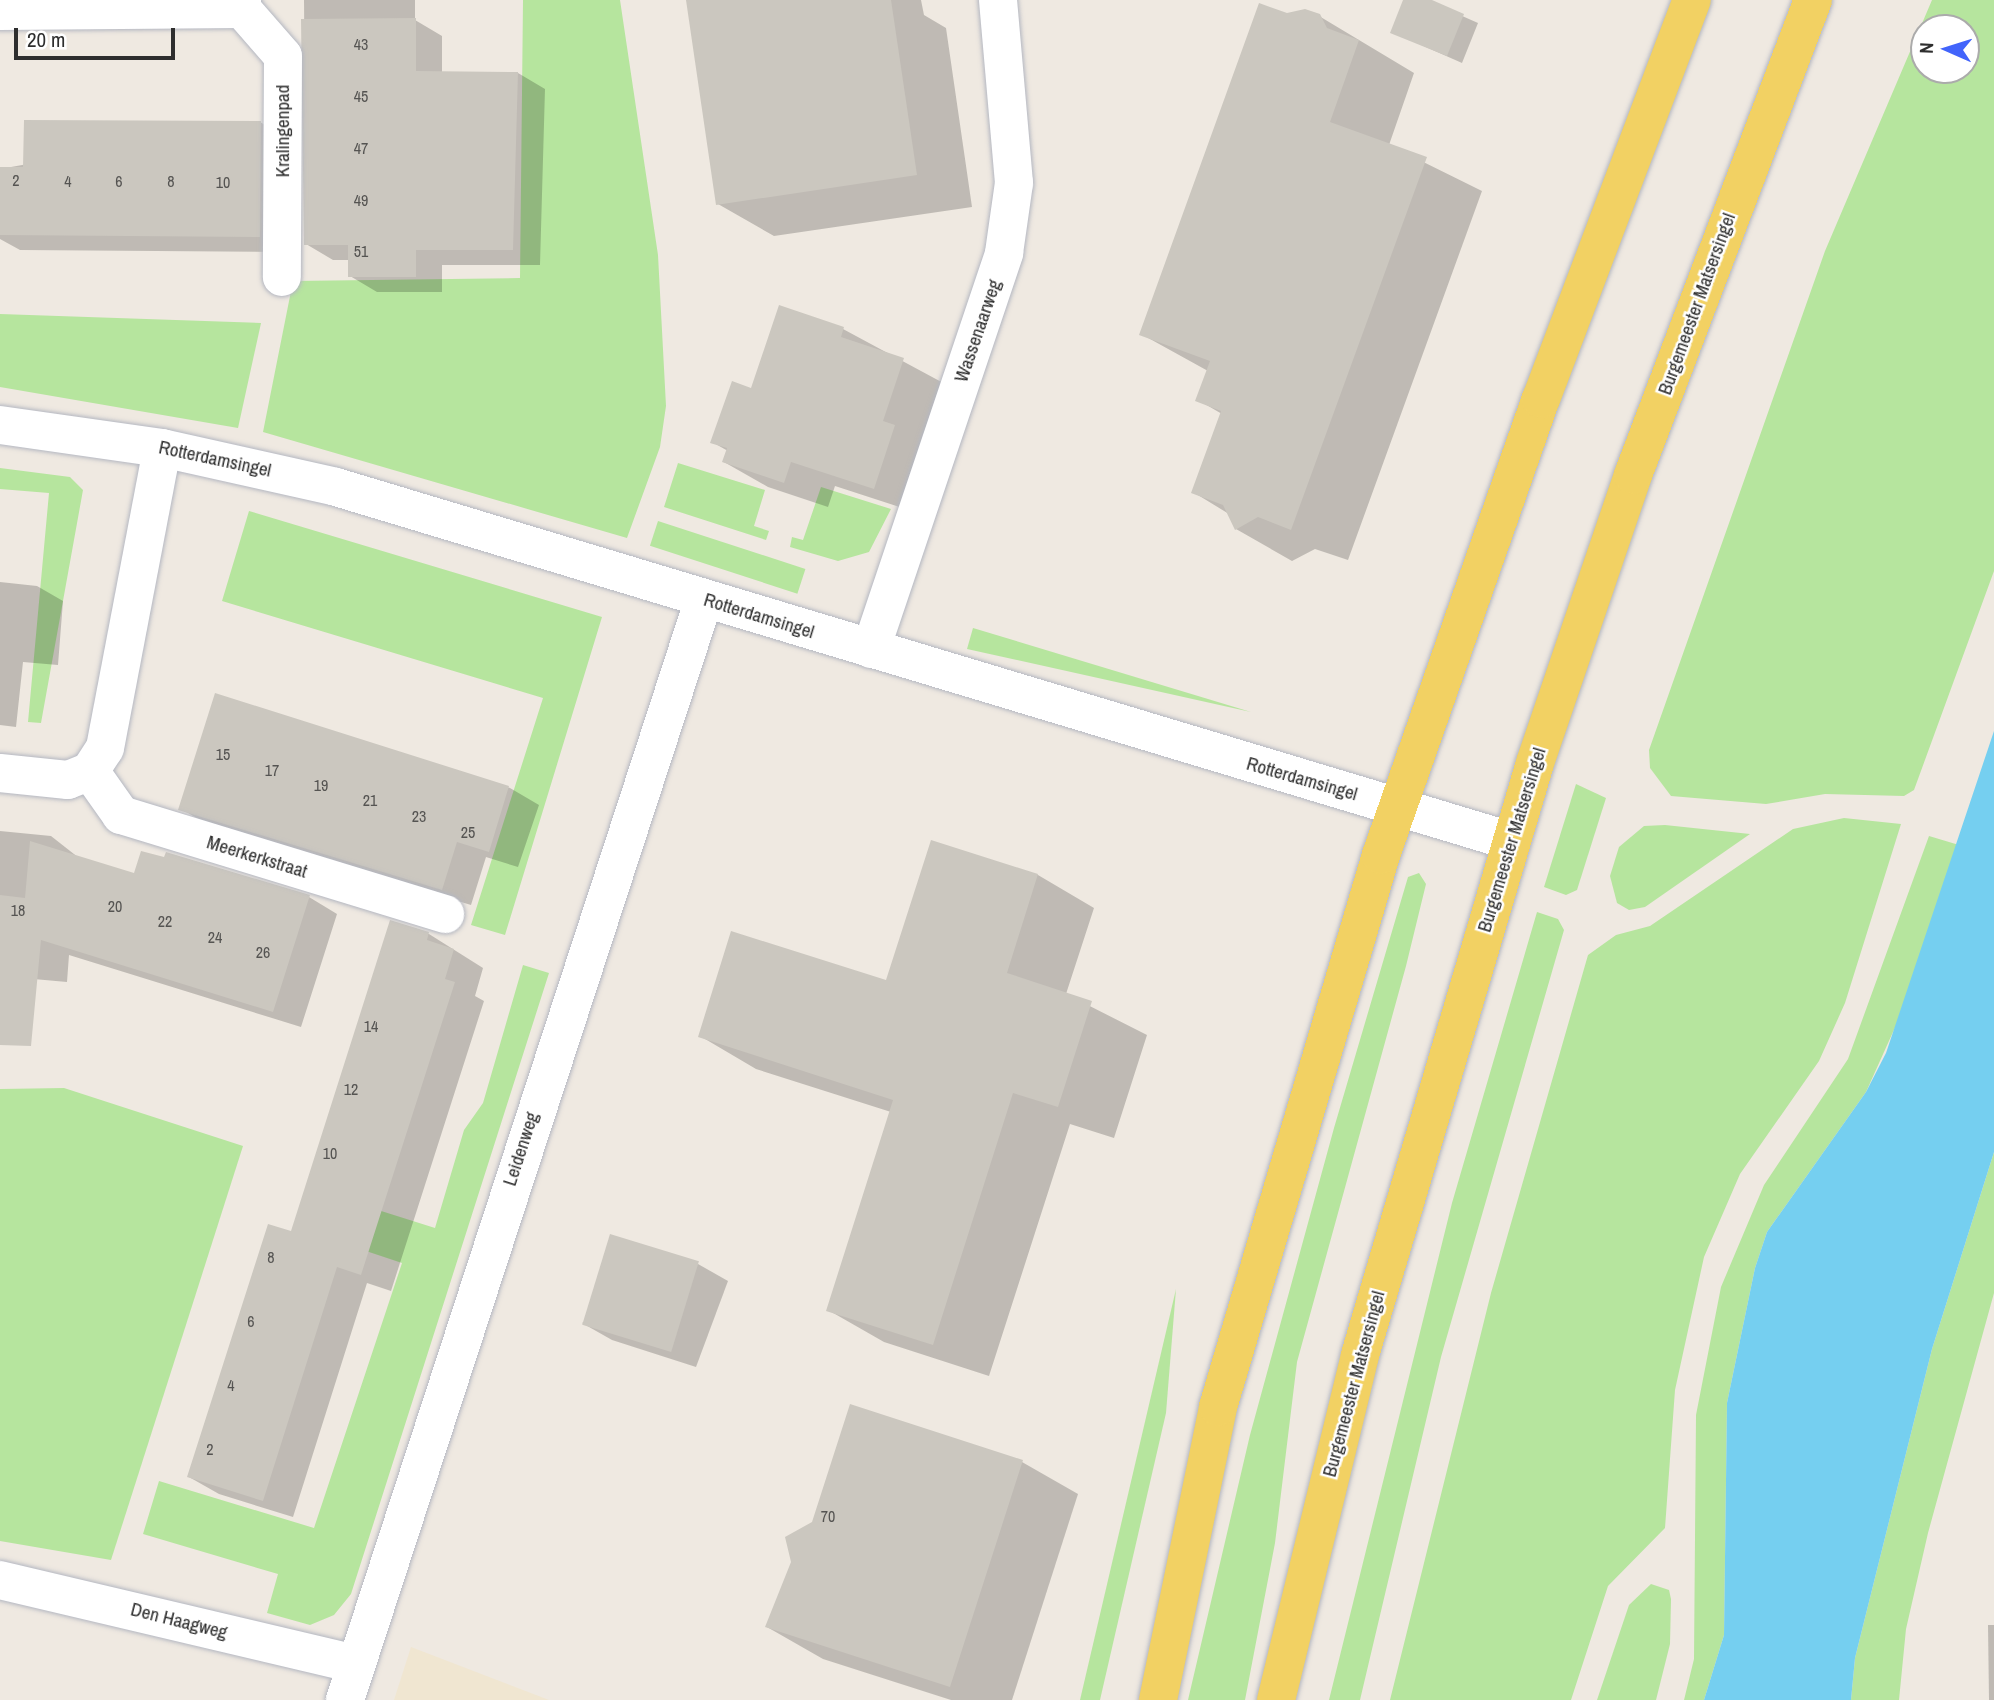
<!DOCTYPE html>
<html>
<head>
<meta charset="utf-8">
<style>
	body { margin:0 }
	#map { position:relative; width:1994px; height:1700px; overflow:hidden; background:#efe9e1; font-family:"Archivo Narrow",sans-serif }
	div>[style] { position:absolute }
	.education>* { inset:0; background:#f0e6d1 }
	.green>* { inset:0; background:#b6e59e; transform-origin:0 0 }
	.water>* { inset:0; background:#75cff0 }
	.shadow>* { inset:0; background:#0003 }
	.building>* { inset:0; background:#cbc7bf; transform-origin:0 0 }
	.roads { filter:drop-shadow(0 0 2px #b4b7c1) drop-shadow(0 0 2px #b4b7c1) }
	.pedestrian>* { height:38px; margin:-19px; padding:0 19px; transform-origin:19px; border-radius:19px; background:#fff }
	.minor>* { height:38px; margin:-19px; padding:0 19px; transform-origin:19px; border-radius:19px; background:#fff }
	.primary>* { height:38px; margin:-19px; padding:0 19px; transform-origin:19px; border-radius:19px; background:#f2d163 }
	span { translate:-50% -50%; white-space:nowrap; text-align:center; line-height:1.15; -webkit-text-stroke:5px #fff; paint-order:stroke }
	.number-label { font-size:16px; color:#555452 }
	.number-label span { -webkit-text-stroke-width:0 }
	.street-label { font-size:19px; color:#2e2e2e }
	.north { position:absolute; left:1910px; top:14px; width:70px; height:70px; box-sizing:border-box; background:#fff; border:2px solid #ababab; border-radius:50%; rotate:273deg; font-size:19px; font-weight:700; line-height:28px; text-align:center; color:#2e2e2e }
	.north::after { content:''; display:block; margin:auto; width:24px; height:32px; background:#4264fb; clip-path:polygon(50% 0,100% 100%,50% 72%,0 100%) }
	.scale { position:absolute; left:14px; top:28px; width:161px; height:32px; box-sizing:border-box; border:4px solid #2e2e2e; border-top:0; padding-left:9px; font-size:21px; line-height:24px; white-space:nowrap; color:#2e2e2e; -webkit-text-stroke:5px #fff; paint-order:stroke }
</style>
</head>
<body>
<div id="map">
	<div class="education">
		<div style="clip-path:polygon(411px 1647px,549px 1700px,394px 1700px)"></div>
	</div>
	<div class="green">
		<div style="clip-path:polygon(523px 0,620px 0,658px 255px,666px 406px,660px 447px,627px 538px,263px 432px,293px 281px,520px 278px)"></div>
		<div style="clip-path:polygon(evenodd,1932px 0,1994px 0,1994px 571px,1914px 790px,1904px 796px,1825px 794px,1766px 804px,1671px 796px,1650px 768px,1649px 750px,1825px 251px,1932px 0,1966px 28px,1966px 70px,1924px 70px,1924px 28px,1966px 28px)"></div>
		<div style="clip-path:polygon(0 314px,261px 323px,238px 428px,0 387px)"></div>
		<div style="clip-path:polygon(678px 463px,765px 490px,754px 526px,769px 531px,766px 540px,664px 507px)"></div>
		<div style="clip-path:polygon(0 468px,70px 477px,83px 490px,41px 723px,28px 722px,49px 493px,0 489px)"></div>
		<div style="clip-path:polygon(821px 487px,891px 509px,869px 552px,838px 561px,790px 547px,792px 537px,803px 540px)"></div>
		<div style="clip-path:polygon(249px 511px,602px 617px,505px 935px,471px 925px,543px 698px,222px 601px)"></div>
		<div style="left:658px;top:521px;width:155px;height:26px;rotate:18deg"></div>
		<div style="clip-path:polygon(973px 628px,1251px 712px,967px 649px)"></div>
		<div style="clip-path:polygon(1576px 784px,1606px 798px,1577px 890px,1566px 895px,1544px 887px)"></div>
		<div style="clip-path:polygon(1844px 818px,1901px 824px,1845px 1003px,1819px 1061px,1740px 1174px,1704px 1257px,1675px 1390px,1665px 1528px,1608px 1586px,1571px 1700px,1390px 1700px,1491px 1293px,1588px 955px,1616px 935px,1650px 926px,1793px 829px)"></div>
		<div style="clip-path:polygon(1644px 826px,1665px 825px,1750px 834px,1645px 907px,1629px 910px,1617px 903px,1610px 876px,1619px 847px)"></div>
		<div style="clip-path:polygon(1929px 836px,1959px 845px,1902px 1012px,1866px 1092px,1767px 1232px,1755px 1268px,1727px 1403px,1724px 1635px,1704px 1700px,1684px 1700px,1694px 1659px,1696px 1415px,1721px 1287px,1764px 1185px,1848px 1059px)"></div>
		<div style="clip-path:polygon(1419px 873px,1426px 884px,1406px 966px,1297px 1362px,1275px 1543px,1245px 1700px,1188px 1700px,1250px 1435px,1334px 1128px,1408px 877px)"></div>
		<div style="clip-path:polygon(1537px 912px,1558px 919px,1564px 930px,1441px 1357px,1360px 1700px,1329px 1700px,1452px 1203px)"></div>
		<div style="clip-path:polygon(523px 965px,549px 973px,351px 1594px,334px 1615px,310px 1625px,267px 1613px,278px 1574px,143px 1534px,159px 1481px,314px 1528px,402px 1263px,327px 1238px,340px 1198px,435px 1228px,464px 1130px,483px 1103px)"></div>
		<div style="clip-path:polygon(64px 1088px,243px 1146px,111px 1560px,0 1541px,0 1089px)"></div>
		<div style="clip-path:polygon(1994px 1152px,1994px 1293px,1928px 1533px,1906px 1629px,1899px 1700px,1851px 1700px,1855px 1658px,1932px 1349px)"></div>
		<div style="clip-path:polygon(1176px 1289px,1166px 1413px,1100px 1700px,1080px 1700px)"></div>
		<div style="clip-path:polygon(1651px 1584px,1669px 1590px,1671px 1599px,1670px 1644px,1656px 1700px,1597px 1700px,1629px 1605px)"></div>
	</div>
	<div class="water">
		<div style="clip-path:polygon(1994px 731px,1994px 1152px,1932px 1349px,1855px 1658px,1851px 1700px,1704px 1700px,1724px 1635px,1727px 1403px,1755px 1268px,1767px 1232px,1866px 1092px,1886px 1053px)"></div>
	</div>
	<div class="shadow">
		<div style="clip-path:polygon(304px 0,415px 0,415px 20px,442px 36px,442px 73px,518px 73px,545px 89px,540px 265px,442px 265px,442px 292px,377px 292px,350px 276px,350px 260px,333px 260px,306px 244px)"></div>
		<div style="clip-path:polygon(687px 0,921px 0,924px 15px,946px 28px,972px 207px,774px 236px,718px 204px)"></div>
		<div style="clip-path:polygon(1405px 0,1426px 0,1478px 23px,1462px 63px,1392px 32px)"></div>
		<div style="clip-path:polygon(1287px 15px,1319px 16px,1414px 73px,1389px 145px,1482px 191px,1348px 560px,1315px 549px,1292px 561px,1236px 529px,1229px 514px,1193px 492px,1222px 414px,1198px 400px,1208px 371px,1141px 334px)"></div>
		<div style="clip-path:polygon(260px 122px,289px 139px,288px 252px,20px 250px,0 239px,0 169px)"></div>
		<div style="clip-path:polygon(843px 329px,947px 385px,918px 513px,835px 486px,828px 507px,768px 487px,724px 462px,728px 451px,712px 442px,752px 390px)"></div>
		<div style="clip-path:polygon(0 582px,37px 586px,63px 601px,58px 665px,23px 662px,16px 727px,0 725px)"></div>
		<div style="clip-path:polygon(216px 696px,510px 788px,539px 805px,518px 867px,486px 857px,471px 905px,209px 825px,181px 809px)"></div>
		<div style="clip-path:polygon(0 831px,51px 836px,79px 858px,135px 875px,165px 859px,309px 897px,337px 914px,301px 1027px,69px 955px,67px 982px,0 976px)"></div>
		<div style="clip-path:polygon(932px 842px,1038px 875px,1094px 908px,1066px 994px,1147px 1035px,1114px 1138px,1070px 1124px,989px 1376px,884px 1342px,828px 1310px,891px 1112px,756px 1069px,700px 1036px,887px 982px)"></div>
		<div style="clip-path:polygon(391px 922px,429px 934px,483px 968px,475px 996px,484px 1001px,391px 1291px,367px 1283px,293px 1517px,219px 1494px,189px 1477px,293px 1233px)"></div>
		<div style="clip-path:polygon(698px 1264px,728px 1281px,696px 1367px,612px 1340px,582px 1323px)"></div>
		<div style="clip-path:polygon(1022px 1462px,1078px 1494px,1012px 1700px,951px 1700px,823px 1659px,767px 1627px)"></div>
		<div style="clip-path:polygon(1988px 1625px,1994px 1625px,1994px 1700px,1989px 1700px)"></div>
	</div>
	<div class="building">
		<div style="clip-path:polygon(686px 0,891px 0,917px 175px,716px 205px)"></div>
		<div style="clip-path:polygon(1403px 0,1432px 0,1464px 14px,1447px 56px,1390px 33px)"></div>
		<div style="clip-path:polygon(1259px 3px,1287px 13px,1305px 9px,1320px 14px,1327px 28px,1359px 40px,1330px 122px,1427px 157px,1291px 530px,1258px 517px,1235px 530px,1223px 505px,1191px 493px,1221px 411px,1195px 401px,1210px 361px,1139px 335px)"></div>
		<div style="clip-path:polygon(416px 18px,416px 71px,518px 72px,513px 250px,416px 250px,416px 277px,348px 277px,348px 245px,304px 245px,301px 19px)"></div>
		<div style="clip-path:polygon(24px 120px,261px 121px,260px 237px,0 235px,0 167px,23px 167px)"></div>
		<div style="clip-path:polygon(779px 305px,844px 327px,841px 337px,904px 358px,883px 421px,895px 425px,874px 489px,791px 462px,784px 483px,722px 462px,727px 448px,710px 443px,732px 381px,751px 388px)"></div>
		<div style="clip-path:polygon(215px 693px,509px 786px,489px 852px,457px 842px,442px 890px,178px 810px)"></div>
		<div style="clip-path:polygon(931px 840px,1038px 874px,1007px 973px,1092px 1001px,1058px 1107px,1013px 1093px,933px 1345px,826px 1311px,893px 1100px,698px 1037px,731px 931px,886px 980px)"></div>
		<div style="clip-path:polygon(30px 841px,134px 873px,141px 851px,164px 857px,166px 852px,310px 895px,273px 1012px,41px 940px,31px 1046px,0 1045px,0 895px,25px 898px)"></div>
		<div style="clip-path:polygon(390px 920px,429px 932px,427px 940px,454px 949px,445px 979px,455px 982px,361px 1275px,337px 1267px,263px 1501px,187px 1477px,268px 1224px,291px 1231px)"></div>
		<div style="left:610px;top:1234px;width:93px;height:95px;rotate:17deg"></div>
		<div style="clip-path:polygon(850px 1404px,1023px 1460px,950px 1687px,765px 1627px,791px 1562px,785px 1537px,812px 1522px)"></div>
	</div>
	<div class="roads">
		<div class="pedestrian">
			<div style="left:242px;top:9px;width:62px;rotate:48.9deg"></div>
			<div style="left:283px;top:56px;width:221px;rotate:90.3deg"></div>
			<div style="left:90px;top:771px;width:54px;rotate:54.8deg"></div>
			<div style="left:121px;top:815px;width:339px;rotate:17deg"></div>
		</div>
		<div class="minor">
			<div style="left:0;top:11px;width:242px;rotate:-0.5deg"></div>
			<div style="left:242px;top:9px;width:9px;rotate:-90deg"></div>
			<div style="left:0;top:425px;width:164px;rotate:8.1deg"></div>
			<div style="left:162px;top:448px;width:178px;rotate:12.6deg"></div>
			<div style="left:336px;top:487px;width:1227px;rotate:16.77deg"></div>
			<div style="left:871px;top:649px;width:418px;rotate:-71.4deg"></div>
			<div style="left:1004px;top:253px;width:71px;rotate:-81.9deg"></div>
			<div style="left:1014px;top:183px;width:184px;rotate:-95deg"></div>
			<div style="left:0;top:773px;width:68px;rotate:5.9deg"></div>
			<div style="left:68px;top:780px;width:24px;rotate:-22deg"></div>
			<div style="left:90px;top:771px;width:27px;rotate:-57deg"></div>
			<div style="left:105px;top:748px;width:305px;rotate:-79.2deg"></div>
			<div style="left:0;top:1580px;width:366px;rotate:13.3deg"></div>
			<div style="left:345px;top:1700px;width:1158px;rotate:-71.94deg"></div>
		</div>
		<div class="primary">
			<div style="left:1158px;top:1700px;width:299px;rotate:-78.4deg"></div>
			<div style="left:1218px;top:1407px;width:576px;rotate:-73.55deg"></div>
			<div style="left:1381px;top:855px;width:483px;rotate:-70.7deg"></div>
			<div style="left:1541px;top:399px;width:427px;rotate:-69.3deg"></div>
			<div style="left:1276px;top:1700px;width:355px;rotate:-76.3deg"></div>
			<div style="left:1360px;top:1355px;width:617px;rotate:-73.53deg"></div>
			<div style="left:1535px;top:763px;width:304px;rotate:-71.2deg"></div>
			<div style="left:1633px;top:475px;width:508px;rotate:-69.25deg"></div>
		</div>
	</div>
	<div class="number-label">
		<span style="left:361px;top:44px">43</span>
		<span style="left:361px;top:96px">45</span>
		<span style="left:361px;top:148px">47</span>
		<span style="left:16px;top:180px">2</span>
		<span style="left:68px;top:181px">4</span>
		<span style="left:119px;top:181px">6</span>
		<span style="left:171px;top:181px">8</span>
		<span style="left:223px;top:182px">10</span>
		<span style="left:361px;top:200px">49</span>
		<span style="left:361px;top:251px">51</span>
		<span style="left:223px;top:754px">15</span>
		<span style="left:272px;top:770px">17</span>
		<span style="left:321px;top:785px">19</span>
		<span style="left:370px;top:800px">21</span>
		<span style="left:419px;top:816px">23</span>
		<span style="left:468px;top:832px">25</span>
		<span style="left:115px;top:906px">20</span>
		<span style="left:18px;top:910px">18</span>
		<span style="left:165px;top:921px">22</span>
		<span style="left:215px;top:937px">24</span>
		<span style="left:263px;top:952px">26</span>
		<span style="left:371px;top:1026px">14</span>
		<span style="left:351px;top:1089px">12</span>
		<span style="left:330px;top:1153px">10</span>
		<span style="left:271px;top:1257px">8</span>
		<span style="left:251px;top:1321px">6</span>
		<span style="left:231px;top:1385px">4</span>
		<span style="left:210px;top:1449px">2</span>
		<span style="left:828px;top:1516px">70</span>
	</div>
	<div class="street-label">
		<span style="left:283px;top:131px;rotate:-90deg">Kralingenpad</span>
		<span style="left:1697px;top:304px;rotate:-70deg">Burgemeester Matsersingel</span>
		<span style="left:978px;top:331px;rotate:-71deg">Wassenaarweg</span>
		<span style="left:215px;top:459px;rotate:12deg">Rotterdamsingel</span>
		<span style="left:759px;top:616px;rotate:17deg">Rotterdamsingel</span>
		<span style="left:1302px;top:779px;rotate:16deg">Rotterdamsingel</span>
		<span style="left:1512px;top:840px;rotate:-73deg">Burgemeester Matsersingel</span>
		<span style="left:257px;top:857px;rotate:17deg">Meerkerkstraat</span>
		<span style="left:521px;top:1149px;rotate:-72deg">Leidenweg</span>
		<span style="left:1354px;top:1384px;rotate:-75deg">Burgemeester Matsersingel</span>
		<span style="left:179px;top:1621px;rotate:14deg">Den Haagweg</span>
	</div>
	<div class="north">N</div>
	<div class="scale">20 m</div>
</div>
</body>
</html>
